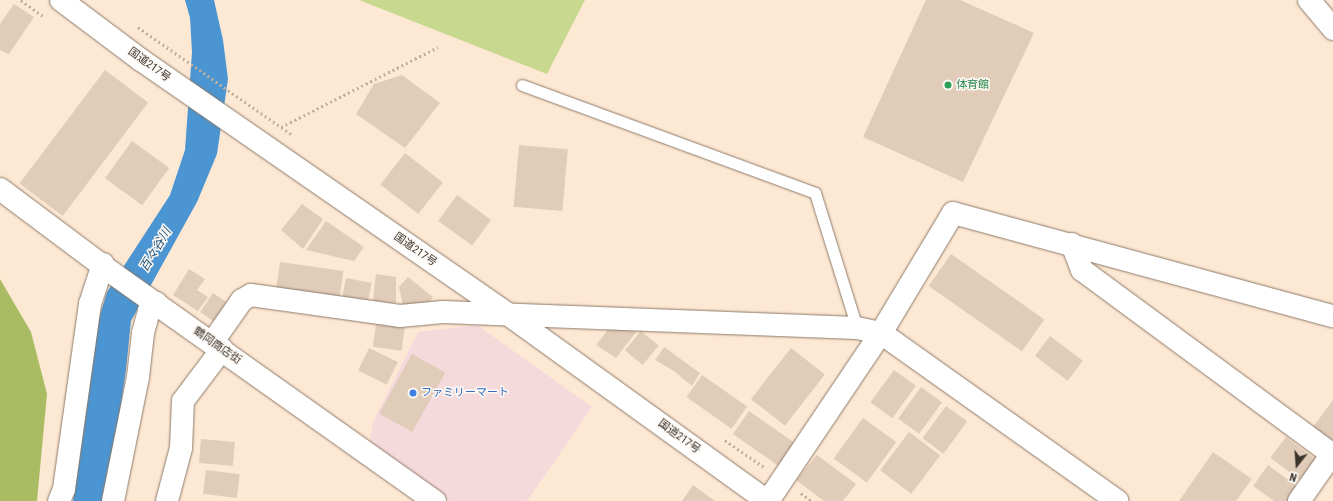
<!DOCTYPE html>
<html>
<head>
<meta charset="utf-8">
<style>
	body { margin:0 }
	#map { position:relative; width:1333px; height:501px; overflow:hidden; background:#fde8d4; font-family:"Roboto Condensed","Noto Sans JP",sans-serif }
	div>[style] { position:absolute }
	.commercial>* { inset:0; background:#f5dadb }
	.green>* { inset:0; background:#c8d98f }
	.forest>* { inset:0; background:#a9bc63 }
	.water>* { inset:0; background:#4b95d2 }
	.building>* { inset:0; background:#e0ccb8; transform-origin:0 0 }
	.path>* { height:2.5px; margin-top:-1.25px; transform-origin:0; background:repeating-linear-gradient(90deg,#bfae9e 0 2px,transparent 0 5px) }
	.roads { filter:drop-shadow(0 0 1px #8d7a69) drop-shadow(0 0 1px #8d7a69) }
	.lane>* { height:11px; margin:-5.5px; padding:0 5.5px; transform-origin:5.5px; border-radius:5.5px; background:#fff }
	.street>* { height:22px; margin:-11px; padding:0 11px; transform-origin:11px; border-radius:11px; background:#fff }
	.highway>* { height:22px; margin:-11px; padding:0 11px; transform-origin:11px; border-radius:11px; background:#fff }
	.dots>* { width:11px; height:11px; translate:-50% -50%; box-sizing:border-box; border:2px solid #fcf8f4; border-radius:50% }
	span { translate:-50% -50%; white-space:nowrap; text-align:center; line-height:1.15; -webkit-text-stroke:3px #fcf8f4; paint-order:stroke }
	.street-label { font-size:11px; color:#3c332c }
	.leisure-label { font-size:11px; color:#27864d }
	.left { translate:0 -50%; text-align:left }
	.shop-label { font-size:11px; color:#366cbe }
	.water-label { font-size:12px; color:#21567f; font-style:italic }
	.north { position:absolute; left:1277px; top:445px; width:40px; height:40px; -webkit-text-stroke:3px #fcf8f4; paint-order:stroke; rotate:197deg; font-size:11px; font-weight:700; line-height:16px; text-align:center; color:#3c332c }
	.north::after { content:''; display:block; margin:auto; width:14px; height:18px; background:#3c332c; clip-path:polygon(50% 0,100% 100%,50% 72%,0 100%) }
</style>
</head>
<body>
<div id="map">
	<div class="commercial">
		<div style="clip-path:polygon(477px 325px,592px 407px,527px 501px,450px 501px,369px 444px,374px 420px,418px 332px)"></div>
	</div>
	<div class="green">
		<div style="clip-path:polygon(359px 0,585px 0,547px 74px)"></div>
	</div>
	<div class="forest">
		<div style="clip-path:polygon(0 279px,31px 332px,47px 394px,37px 501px,0 501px)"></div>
	</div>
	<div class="water">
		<div style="clip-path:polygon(185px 0,214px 0,223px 40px,228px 79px,217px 154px,197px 202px,131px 321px,126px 370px,107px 501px,73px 501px,95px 331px,107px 292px,170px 195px,185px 150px,192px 52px,190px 18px)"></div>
	</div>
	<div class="building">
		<div style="clip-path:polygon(926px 0,960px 0,1034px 33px,963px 182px,863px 137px)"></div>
		<div style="clip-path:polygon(14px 4px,34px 17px,9px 54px,0 50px,0 24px)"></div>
		<div style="left:105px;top:70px;width:54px;height:142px;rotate:37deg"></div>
		<div style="clip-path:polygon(402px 75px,440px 103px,405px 148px,356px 114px,374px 84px)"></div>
		<div style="left:132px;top:141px;width:46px;height:46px;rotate:36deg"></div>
		<div style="left:519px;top:145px;width:49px;height:62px;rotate:5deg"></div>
		<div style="left:405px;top:153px;width:48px;height:40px;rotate:38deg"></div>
		<div style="left:457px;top:195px;width:42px;height:32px;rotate:36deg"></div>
		<div style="clip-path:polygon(302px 204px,323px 219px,303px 249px,281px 230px)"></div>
		<div style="clip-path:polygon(326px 221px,364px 247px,354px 261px,306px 250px)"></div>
		<div style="left:951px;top:254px;width:114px;height:39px;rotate:35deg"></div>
		<div style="left:280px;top:262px;width:64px;height:26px;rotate:8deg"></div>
		<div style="clip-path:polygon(189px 269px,205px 279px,197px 290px,208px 297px,198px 311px,173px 295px)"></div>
		<div style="clip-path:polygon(376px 274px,396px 277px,396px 303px,373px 301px)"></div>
		<div style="clip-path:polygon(408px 277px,433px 297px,427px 307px,403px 306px,399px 287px)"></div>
		<div style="left:346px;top:278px;width:26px;height:21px;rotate:11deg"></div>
		<div style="left:213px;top:293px;width:23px;height:23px;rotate:34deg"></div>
		<div style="left:376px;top:324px;width:29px;height:23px;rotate:8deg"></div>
		<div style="clip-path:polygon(610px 327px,636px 332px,616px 358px,596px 345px)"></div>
		<div style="left:641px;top:331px;width:23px;height:25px;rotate:40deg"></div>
		<div style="left:1050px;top:336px;width:41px;height:25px;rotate:37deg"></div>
		<div style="clip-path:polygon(664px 347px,700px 373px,692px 386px,674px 371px,655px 360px)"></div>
		<div style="left:369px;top:348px;width:32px;height:25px;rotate:26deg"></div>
		<div style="left:791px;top:348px;width:43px;height:65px;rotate:38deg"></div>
		<div style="left:412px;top:354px;width:38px;height:68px;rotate:29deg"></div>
		<div style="left:894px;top:370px;width:27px;height:40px;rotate:36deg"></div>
		<div style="left:702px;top:375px;width:55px;height:27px;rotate:35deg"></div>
		<div style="left:921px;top:387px;width:26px;height:39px;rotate:36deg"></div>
		<div style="clip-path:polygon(1333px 400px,1333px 442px,1313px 427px)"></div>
		<div style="left:946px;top:406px;width:26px;height:40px;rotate:36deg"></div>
		<div style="left:749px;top:411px;width:55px;height:28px;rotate:35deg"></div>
		<div style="left:863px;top:418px;width:41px;height:50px;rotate:36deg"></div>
		<div style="left:909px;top:432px;width:39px;height:48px;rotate:37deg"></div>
		<div style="left:1286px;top:437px;width:41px;height:26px;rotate:37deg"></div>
		<div style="left:201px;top:439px;width:34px;height:24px;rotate:5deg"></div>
		<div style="clip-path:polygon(1213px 452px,1252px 479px,1236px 501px,1179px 501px)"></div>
		<div style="clip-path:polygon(817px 455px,856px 484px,843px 501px,824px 501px,796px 480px)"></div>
		<div style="clip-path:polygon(1268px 465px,1301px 489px,1293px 501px,1274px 501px,1253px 486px)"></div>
		<div style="left:206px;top:470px;width:34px;height:24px;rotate:7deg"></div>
		<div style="clip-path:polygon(693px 485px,715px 501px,682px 501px)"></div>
	</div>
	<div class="path">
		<div style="left:21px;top:0;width:27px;rotate:36deg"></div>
		<div style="left:138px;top:27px;width:187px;rotate:35deg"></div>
		<div style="left:281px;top:127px;width:176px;rotate:-27deg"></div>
		<div style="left:725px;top:440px;width:47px;rotate:34.7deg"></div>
		<div style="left:801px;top:493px;width:14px;rotate:36deg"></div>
	</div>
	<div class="roads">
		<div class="lane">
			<div style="left:522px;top:85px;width:312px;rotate:20.2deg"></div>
			<div style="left:815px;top:193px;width:141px;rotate:72.7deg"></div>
		</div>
		<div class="street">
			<div style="left:1309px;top:0;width:38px;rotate:50deg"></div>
			<div style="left:0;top:189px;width:139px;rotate:36.8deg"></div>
			<div style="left:111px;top:272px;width:397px;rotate:35.3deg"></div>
			<div style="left:1072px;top:244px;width:28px;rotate:69deg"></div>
			<div style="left:1082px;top:270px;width:312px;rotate:36.4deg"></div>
			<div style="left:212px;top:343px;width:52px;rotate:-55.1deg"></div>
			<div style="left:242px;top:300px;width:10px;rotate:-29deg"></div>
			<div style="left:251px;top:295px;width:150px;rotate:8deg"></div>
			<div style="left:400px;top:316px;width:43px;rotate:-5.3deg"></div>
			<div style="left:443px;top:312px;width:414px;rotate:2.2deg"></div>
			<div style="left:857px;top:328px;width:25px;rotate:12deg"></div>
			<div style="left:881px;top:333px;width:290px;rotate:35.4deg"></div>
			<div style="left:59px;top:501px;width:13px;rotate:-67deg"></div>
			<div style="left:64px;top:489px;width:187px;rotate:-82deg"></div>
			<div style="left:90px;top:304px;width:42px;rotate:-72deg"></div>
			<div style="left:113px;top:501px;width:126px;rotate:-78.6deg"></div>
			<div style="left:138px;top:377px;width:44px;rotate:-83.5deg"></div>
			<div style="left:143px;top:333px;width:23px;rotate:-75deg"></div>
			<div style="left:149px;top:311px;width:11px;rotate:-49deg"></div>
			<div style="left:167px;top:501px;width:55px;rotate:-75.2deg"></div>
			<div style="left:181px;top:448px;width:47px;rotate:-87.6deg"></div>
			<div style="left:183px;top:401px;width:65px;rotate:-53.1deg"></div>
			<div style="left:768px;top:501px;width:202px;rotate:-56.1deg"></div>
			<div style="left:881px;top:333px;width:140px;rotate:-59deg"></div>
			<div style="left:953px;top:213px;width:394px;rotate:15.2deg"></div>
			<div style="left:1299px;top:501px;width:57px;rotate:-54.9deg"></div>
		</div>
		<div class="highway">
			<div style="left:61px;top:0;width:100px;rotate:36.9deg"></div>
			<div style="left:141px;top:60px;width:448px;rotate:34.7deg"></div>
			<div style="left:509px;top:315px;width:318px;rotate:35.8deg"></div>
		</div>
	</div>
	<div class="dots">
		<div style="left:948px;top:85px;background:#2e9e5b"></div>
		<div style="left:413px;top:393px;background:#3f7fe0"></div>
	</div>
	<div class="street-label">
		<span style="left:149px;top:65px;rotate:36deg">国道217号</span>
		<span style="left:415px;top:250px;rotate:35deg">国道217号</span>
		<span style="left:217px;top:346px;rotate:35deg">鶴岡商店街</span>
		<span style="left:679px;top:437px;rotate:36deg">国道217号</span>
	</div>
	<div class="leisure-label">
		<span class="left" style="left:956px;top:85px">体育館</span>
	</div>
	<div class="shop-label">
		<span class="left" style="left:421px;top:393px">ファミリーマート</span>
	</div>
	<div class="water-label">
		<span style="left:156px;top:250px;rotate:-59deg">百々谷川</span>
	</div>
	<div class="north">N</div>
</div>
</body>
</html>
